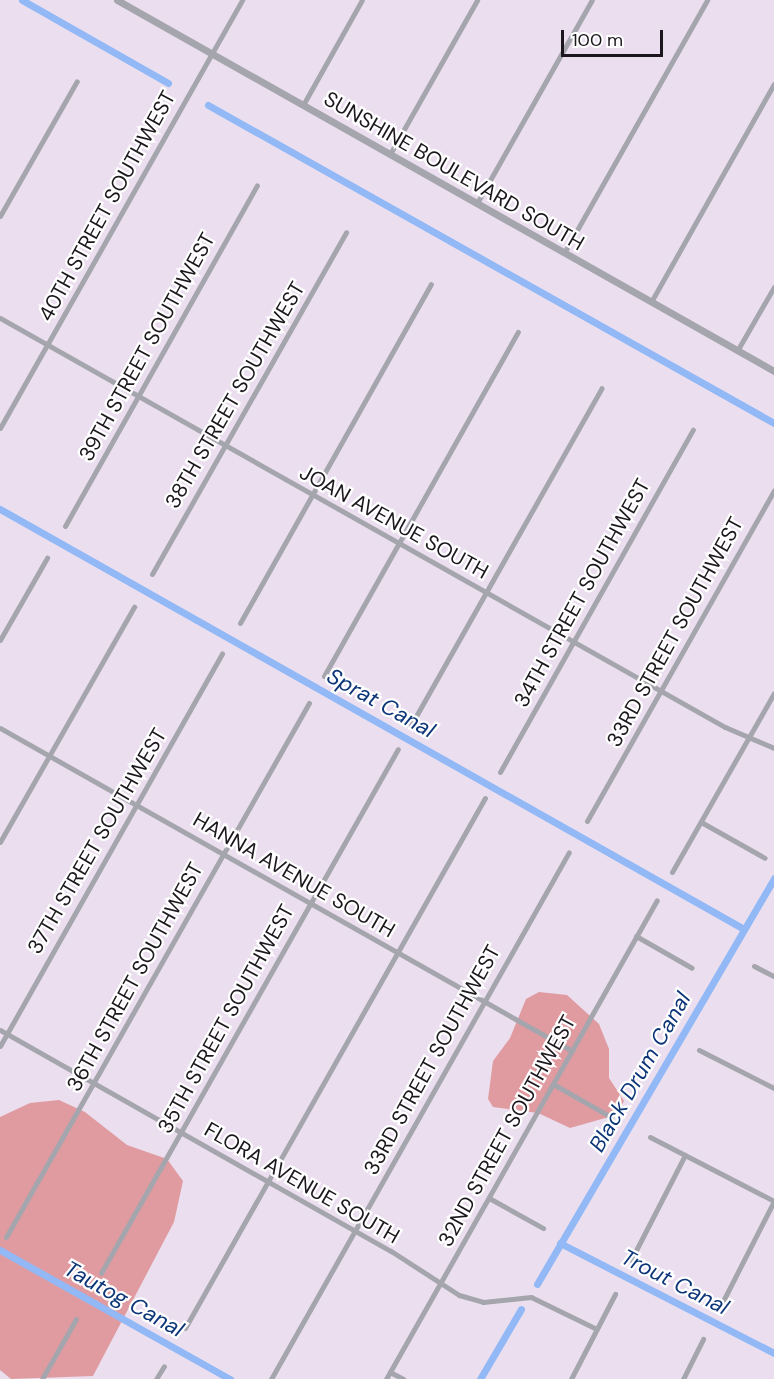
<!DOCTYPE html>
<html>
<head>
<meta charset="utf-8">
<style>
	body { margin:0 }
	#map { position:relative; width:774px; height:1379px; overflow:hidden; background:#ebdfef; font-family:"DM Sans",sans-serif }
	div>[style] { position:absolute }
	.green>* { inset:0; background:#e09ba0 }
	.canal>* { height:7px; margin:-3.5px; padding:0 3.5px; transform-origin:3.5px; border-radius:3.5px; background:#92b8f6 }
	.minor>* { height:5px; margin:-2.5px; padding:0 2.5px; transform-origin:2.5px; border-radius:2.5px; background:#a5a5ad }
	.tertiary>* { height:7px; margin:-3.5px; padding:0 3.5px; transform-origin:3.5px; border-radius:3.5px; background:#a5a5ad }
	span { translate:-50% -50%; white-space:nowrap; text-align:center; line-height:1.15; -webkit-text-stroke:4.5px #fff; paint-order:stroke }
	.street-label { font-size:21px; color:#1b171c }
	.water-label { font-size:22px; color:#0d3679; font-style:italic }
	.scale { position:absolute; left:561px; top:30px; width:102px; height:27px; box-sizing:border-box; border:3px solid #1b171c; border-top:0; padding-left:8px; font-size:18px; line-height:21px; white-space:nowrap; color:#1b171c; -webkit-text-stroke:4px #fff; paint-order:stroke }
</style>
</head>
<body>
<div id="map">
	<div class="green">
		<div style="clip-path:polygon(539px 992px,567px 995px,599px 1024px,609px 1049px,609px 1078px,624px 1101px,616px 1115px,570px 1128px,538px 1113px,493px 1107px,488px 1099px,493px 1061px,510px 1038px,526px 999px)"></div>
		<div style="clip-path:polygon(59px 1100px,85px 1112px,127px 1145px,167px 1159px,183px 1181px,174px 1222px,93px 1376px,11px 1379px,0 1370px,0 1117px,30px 1103px)"></div>
	</div>
	<div class="canal">
		<div style="left:22px;top:0;width:168px;rotate:29.6deg"></div>
		<div style="left:208px;top:105px;width:649px;rotate:29.33deg"></div>
		<div style="left:0;top:509px;width:854px;rotate:29.45deg"></div>
		<div style="left:560px;top:1243px;width:241px;rotate:27.2deg"></div>
		<div style="left:0;top:1250px;width:264px;rotate:29.3deg"></div>
		<div style="left:537px;top:1284px;width:470px;rotate:-59.7deg"></div>
		<div style="left:480px;top:1379px;width:81px;rotate:-59.6deg"></div>
	</div>
	<div class="minor">
		<div style="left:303px;top:105px;width:120px;rotate:-60.7deg"></div>
		<div style="left:390px;top:154px;width:177px;rotate:-60.5deg"></div>
		<div style="left:477px;top:203px;width:233px;rotate:-60.5deg"></div>
		<div style="left:0;top:216px;width:155px;rotate:-60.3deg"></div>
		<div style="left:564px;top:253px;width:291px;rotate:-60.5deg"></div>
		<div style="left:651px;top:302px;width:250px;rotate:-60.6deg"></div>
		<div style="left:0;top:318px;width:832px;rotate:29.43deg"></div>
		<div style="left:725px;top:727px;width:53px;rotate:23.2deg"></div>
		<div style="left:737px;top:351px;width:74px;rotate:-60deg"></div>
		<div style="left:0;top:428px;width:492px;rotate:-60.5deg"></div>
		<div style="left:65px;top:526px;width:391px;rotate:-60.6deg"></div>
		<div style="left:152px;top:574px;width:393px;rotate:-60.4deg"></div>
		<div style="left:240px;top:623px;width:389px;rotate:-60.6deg"></div>
		<div style="left:0;top:640px;width:95px;rotate:-60.2deg"></div>
		<div style="left:324px;top:676px;width:395px;rotate:-60.6deg"></div>
		<div style="left:411px;top:725px;width:387px;rotate:-60.5deg"></div>
		<div style="left:0;top:728px;width:657px;rotate:29.45deg"></div>
		<div style="left:500px;top:772px;width:393px;rotate:-60.6deg"></div>
		<div style="left:587px;top:821px;width:380px;rotate:-60.5deg"></div>
		<div style="left:701px;top:822px;width:73px;rotate:29.4deg"></div>
		<div style="left:0;top:842px;width:271px;rotate:-60.3deg"></div>
		<div style="left:672px;top:872px;width:206px;rotate:-60.3deg"></div>
		<div style="left:636px;top:936px;width:64px;rotate:29.7deg"></div>
		<div style="left:754px;top:966px;width:22px;rotate:27deg"></div>
		<div style="left:0;top:1030px;width:449px;rotate:29.5deg"></div>
		<div style="left:391px;top:1251px;width:81px;rotate:32.9deg"></div>
		<div style="left:459px;top:1295px;width:25px;rotate:16deg"></div>
		<div style="left:483px;top:1302px;width:48px;rotate:-5.9deg"></div>
		<div style="left:531px;top:1297px;width:73px;rotate:25.9deg"></div>
		<div style="left:0;top:1046px;width:451px;rotate:-60.5deg"></div>
		<div style="left:699px;top:1050px;width:84px;rotate:26.9deg"></div>
		<div style="left:553px;top:1084px;width:67px;rotate:29.6deg"></div>
		<div style="left:650px;top:1137px;width:140px;rotate:27.3deg"></div>
		<div style="left:489px;top:1198px;width:62px;rotate:29.1deg"></div>
		<div style="left:6px;top:1237px;width:614px;rotate:-60.43deg"></div>
		<div style="left:631px;top:1260px;width:118px;rotate:-62.8deg"></div>
		<div style="left:101px;top:1273px;width:602px;rotate:-60.46deg"></div>
		<div style="left:722px;top:1303px;width:114px;rotate:-63deg"></div>
		<div style="left:185px;top:1328px;width:609px;rotate:-60.49deg"></div>
		<div style="left:390px;top:1372px;width:15px;rotate:28deg"></div>
		<div style="left:42px;top:1379px;width:69px;rotate:-60.5deg"></div>
		<div style="left:156px;top:1379px;width:15px;rotate:-58deg"></div>
		<div style="left:271px;top:1379px;width:605px;rotate:-60.51deg"></div>
		<div style="left:386px;top:1379px;width:550px;rotate:-60.5deg"></div>
		<div style="left:571px;top:1379px;width:96px;rotate:-62.6deg"></div>
		<div style="left:683px;top:1379px;width:45px;rotate:-63.4deg"></div>
	</div>
	<div class="tertiary">
		<div style="left:117px;top:0;width:755px;rotate:29.45deg"></div>
	</div>
	<div class="street-label">
		<span style="left:454px;top:171px;rotate:30deg">SUNSHINE BOULEVARD SOUTH</span>
		<span style="left:107px;top:206px;rotate:-61deg">40TH STREET SOUTHWEST</span>
		<span style="left:147px;top:347px;rotate:-61deg">39TH STREET SOUTHWEST</span>
		<span style="left:235px;top:395px;rotate:-60deg">38TH STREET SOUTHWEST</span>
		<span style="left:394px;top:522px;rotate:29deg">JOAN AVENUE SOUTH</span>
		<span style="left:582px;top:593px;rotate:-61deg">34TH STREET SOUTHWEST</span>
		<span style="left:675px;top:632px;rotate:-61deg">33RD STREET SOUTHWEST</span>
		<span style="left:97px;top:841px;rotate:-60deg">37TH STREET SOUTHWEST</span>
		<span style="left:294px;top:875px;rotate:30deg">HANNA AVENUE SOUTH</span>
		<span style="left:135px;top:977px;rotate:-61deg">36TH STREET SOUTHWEST</span>
		<span style="left:226px;top:1019px;rotate:-61deg">35TH STREET SOUTHWEST</span>
		<span style="left:432px;top:1060px;rotate:-61deg">33RD STREET SOUTHWEST</span>
		<span style="left:507px;top:1131px;rotate:-61deg">32ND STREET SOUTHWEST</span>
		<span style="left:302px;top:1183px;rotate:30deg">FLORA AVENUE SOUTH</span>
	</div>
	<div class="water-label">
		<span style="left:381px;top:703px;rotate:29deg">Sprat Canal</span>
		<span style="left:640px;top:1072px;rotate:-60deg">Black Drum Canal</span>
		<span style="left:675px;top:1282px;rotate:27deg">Trout Canal</span>
		<span style="left:124px;top:1299px;rotate:29deg">Tautog Canal</span>
	</div>
	<div class="scale">100 m</div>
</div>
</body>
</html>
